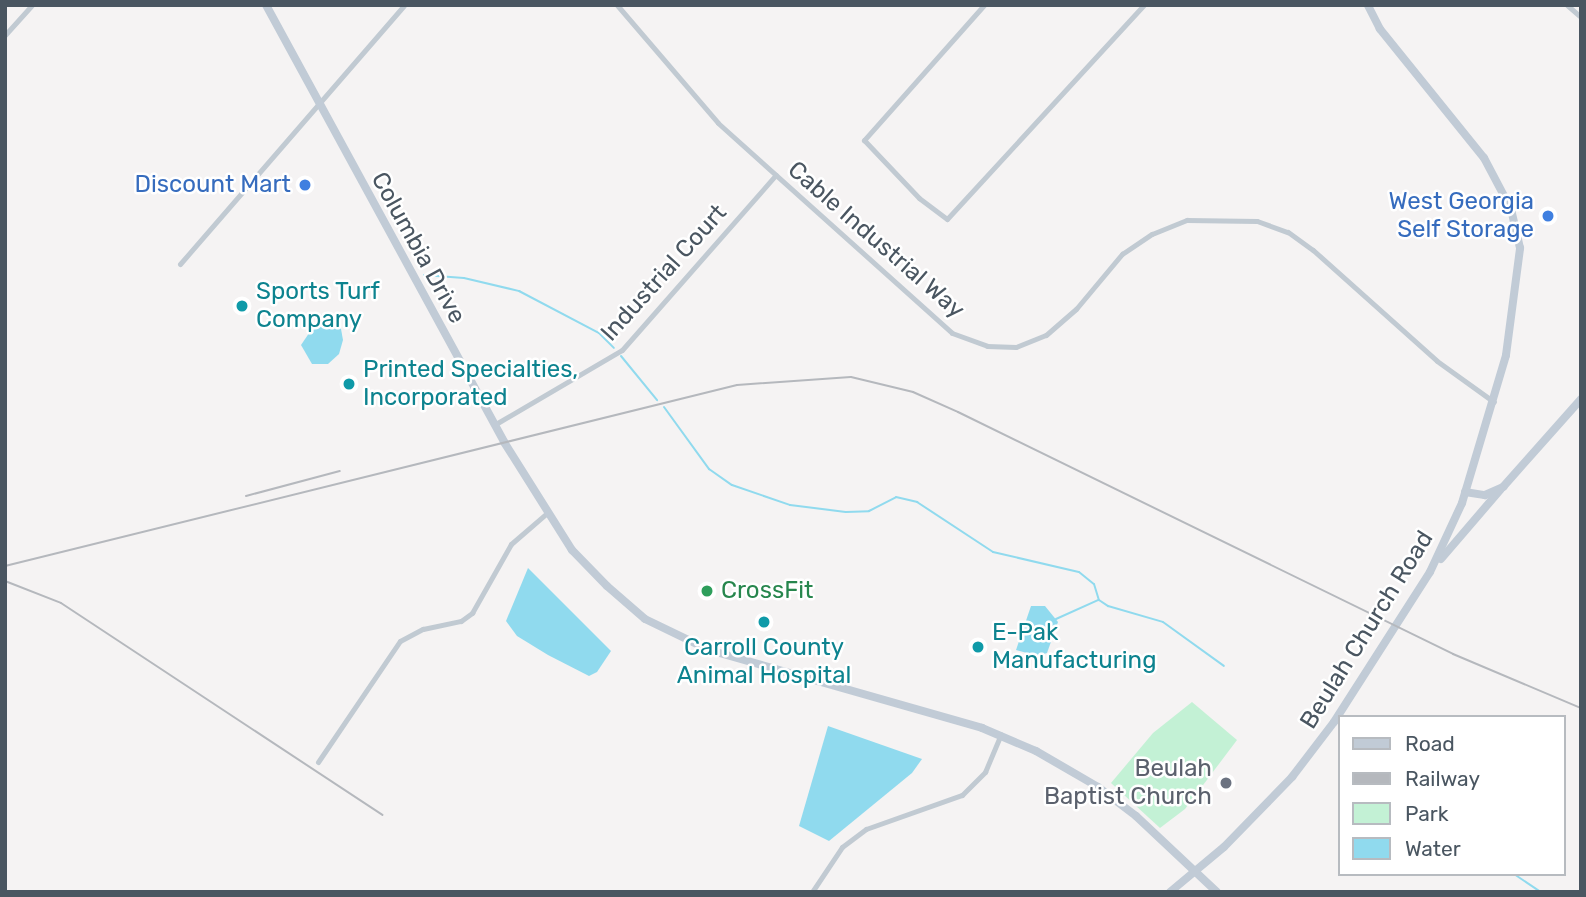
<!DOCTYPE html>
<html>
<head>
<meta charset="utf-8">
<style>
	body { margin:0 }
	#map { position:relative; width:1586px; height:897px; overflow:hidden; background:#f5f3f3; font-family:Rubik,sans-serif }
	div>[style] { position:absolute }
	.green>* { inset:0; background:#c3f1d5 }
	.water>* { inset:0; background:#90daee }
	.stream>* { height:2px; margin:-1px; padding:0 1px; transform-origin:1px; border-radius:1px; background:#90daee }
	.street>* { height:5px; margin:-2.5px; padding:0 2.5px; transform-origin:2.5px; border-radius:2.5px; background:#c1cad2 }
	.secondary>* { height:8px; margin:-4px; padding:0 4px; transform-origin:4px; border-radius:4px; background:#c1cbd6 }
	.rail>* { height:2px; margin:-1px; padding:0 1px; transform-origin:1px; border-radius:1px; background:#b5b8bd }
	.dots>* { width:19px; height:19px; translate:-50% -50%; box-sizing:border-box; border:4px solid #fff; border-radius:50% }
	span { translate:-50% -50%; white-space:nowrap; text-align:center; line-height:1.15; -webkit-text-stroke:5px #fff; paint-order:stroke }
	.shop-label { font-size:24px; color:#366cbe }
	.right { translate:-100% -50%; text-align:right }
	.street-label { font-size:24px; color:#4a5661 }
	.culture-label { font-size:24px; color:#0d838f }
	.left { translate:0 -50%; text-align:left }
	.leisure-label { font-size:24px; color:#27864d }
	.worship-label { font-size:24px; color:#5b616d }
	.frame { position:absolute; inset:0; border:7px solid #4a5661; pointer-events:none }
	.legend { position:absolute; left:1338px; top:715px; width:228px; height:161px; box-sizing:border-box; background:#fff; border:2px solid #b7bbc0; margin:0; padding:9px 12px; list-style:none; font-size:21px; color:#4a5661 }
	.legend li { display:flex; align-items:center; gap:14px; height:35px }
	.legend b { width:35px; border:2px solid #b7bbc0 }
</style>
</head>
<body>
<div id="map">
	<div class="green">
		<div style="clip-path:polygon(1192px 702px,1237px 740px,1185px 809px,1160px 828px,1111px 783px,1153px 733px)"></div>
	</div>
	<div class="water">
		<div style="clip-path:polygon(322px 314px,341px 329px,343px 340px,339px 354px,328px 364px,312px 364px,301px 345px)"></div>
		<div style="clip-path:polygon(528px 568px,611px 651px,597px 672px,589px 676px,548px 655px,517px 636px,506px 621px)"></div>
		<div style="clip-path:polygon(1031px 606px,1045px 606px,1058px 622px,1047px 653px,1038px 656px,1016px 650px)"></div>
		<div style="clip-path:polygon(828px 726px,922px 759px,912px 773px,829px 841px,799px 826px)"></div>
	</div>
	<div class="stream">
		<div style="left:424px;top:275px;width:40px;rotate:4.3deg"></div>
		<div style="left:464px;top:278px;width:57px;rotate:13.3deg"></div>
		<div style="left:519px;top:291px;width:90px;rotate:27.7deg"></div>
		<div style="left:599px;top:333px;width:21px;rotate:45deg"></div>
		<div style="left:621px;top:356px;width:57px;rotate:50.7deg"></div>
		<div style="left:664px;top:407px;width:77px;rotate:54deg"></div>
		<div style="left:709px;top:469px;width:28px;rotate:35deg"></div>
		<div style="left:732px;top:485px;width:61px;rotate:19deg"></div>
		<div style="left:790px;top:505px;width:56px;rotate:7.1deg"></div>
		<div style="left:846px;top:512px;width:23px;rotate:-2deg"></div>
		<div style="left:869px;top:511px;width:30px;rotate:-27deg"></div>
		<div style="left:896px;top:497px;width:22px;rotate:13deg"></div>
		<div style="left:917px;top:502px;width:91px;rotate:33.3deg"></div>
		<div style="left:993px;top:552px;width:88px;rotate:13.1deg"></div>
		<div style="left:1079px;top:572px;width:19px;rotate:39deg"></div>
		<div style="left:1094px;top:584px;width:17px;rotate:73deg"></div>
		<div style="left:1099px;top:600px;width:11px;rotate:34deg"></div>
		<div style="left:1108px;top:606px;width:57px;rotate:16.2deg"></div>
		<div style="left:1163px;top:622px;width:75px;rotate:35.8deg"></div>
		<div style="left:1056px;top:619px;width:46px;rotate:-24.3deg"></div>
		<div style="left:1514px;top:874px;width:32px;rotate:34deg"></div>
	</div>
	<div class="street">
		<div style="left:617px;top:5px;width:155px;rotate:49.4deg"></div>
		<div style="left:718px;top:123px;width:314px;rotate:41.9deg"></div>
		<div style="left:952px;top:333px;width:37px;rotate:20deg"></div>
		<div style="left:987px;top:346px;width:29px;rotate:2deg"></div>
		<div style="left:1016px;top:347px;width:32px;rotate:-22deg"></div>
		<div style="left:1046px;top:335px;width:40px;rotate:-41deg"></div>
		<div style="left:1076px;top:309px;width:72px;rotate:-50.1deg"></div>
		<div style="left:1122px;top:254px;width:36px;rotate:-34deg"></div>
		<div style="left:1152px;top:234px;width:38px;rotate:-22deg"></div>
		<div style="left:1187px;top:220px;width:70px;rotate:0.8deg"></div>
		<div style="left:1257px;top:221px;width:33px;rotate:20deg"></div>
		<div style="left:1288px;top:232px;width:31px;rotate:36deg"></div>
		<div style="left:1313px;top:250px;width:166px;rotate:41.8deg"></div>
		<div style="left:1437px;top:361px;width:70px;rotate:35.7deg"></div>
		<div style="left:984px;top:5px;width:181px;rotate:131.6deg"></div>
		<div style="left:864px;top:140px;width:80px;rotate:46.5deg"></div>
		<div style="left:919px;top:198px;width:35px;rotate:37deg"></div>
		<div style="left:947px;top:219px;width:291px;rotate:-47.4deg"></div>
		<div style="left:1567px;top:5px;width:18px;rotate:41deg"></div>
		<div style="left:5px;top:35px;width:40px;rotate:-48deg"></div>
		<div style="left:180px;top:264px;width:342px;rotate:-49.1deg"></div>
		<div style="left:494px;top:425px;width:148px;rotate:-30.4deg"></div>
		<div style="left:622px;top:350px;width:233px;rotate:-48.7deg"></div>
		<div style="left:318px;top:762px;width:146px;rotate:-55.9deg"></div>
		<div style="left:400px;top:641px;width:26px;rotate:-28deg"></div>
		<div style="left:423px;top:629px;width:39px;rotate:-12deg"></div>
		<div style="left:461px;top:621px;width:14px;rotate:-36deg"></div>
		<div style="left:472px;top:613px;width:79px;rotate:-60.5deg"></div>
		<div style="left:511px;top:544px;width:48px;rotate:-40.7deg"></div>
		<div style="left:812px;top:892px;width:54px;rotate:-56.3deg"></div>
		<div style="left:842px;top:847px;width:30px;rotate:-37deg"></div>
		<div style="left:866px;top:829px;width:102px;rotate:-19.5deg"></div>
		<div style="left:962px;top:795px;width:33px;rotate:-45deg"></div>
		<div style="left:985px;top:772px;width:41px;rotate:-67.2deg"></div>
	</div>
	<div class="secondary">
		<div style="left:266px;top:5px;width:498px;rotate:61.4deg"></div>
		<div style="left:504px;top:442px;width:128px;rotate:57.8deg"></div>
		<div style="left:572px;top:550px;width:50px;rotate:45.8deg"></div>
		<div style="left:607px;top:586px;width:50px;rotate:41deg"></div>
		<div style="left:645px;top:619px;width:71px;rotate:25.8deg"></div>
		<div style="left:709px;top:650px;width:284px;rotate:15.9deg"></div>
		<div style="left:982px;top:728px;width:59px;rotate:23.1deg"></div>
		<div style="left:1036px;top:751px;width:72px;rotate:30.1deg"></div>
		<div style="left:1098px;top:787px;width:48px;rotate:37.3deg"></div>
		<div style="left:1136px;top:816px;width:111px;rotate:43.2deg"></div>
		<div style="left:1465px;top:492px;width:20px;rotate:9deg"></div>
		<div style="left:1485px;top:495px;width:20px;rotate:-24deg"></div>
		<div style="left:1503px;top:487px;width:118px;rotate:-48.4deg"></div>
		<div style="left:1441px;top:559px;width:92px;rotate:-49.4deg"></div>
		<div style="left:1170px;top:892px;width:70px;rotate:-39.8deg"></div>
		<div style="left:1224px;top:847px;width:98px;rotate:-45.8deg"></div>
		<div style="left:1292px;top:777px;width:69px;rotate:-52.6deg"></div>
		<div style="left:1334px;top:722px;width:178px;rotate:-57.4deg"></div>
		<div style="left:1430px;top:572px;width:76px;rotate:-65.1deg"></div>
		<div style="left:1462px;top:503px;width:154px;rotate:-73.4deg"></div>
		<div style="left:1506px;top:355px;width:108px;rotate:-82.5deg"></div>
		<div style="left:1520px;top:248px;width:40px;rotate:-103deg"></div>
		<div style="left:1511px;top:209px;width:58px;rotate:-117.9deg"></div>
		<div style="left:1484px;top:158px;width:166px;rotate:-128.9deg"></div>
		<div style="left:1380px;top:29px;width:27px;rotate:-117deg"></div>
	</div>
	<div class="rail">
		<div style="left:246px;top:496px;width:97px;rotate:-14.9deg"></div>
		<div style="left:5px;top:566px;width:754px;rotate:-13.89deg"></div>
		<div style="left:737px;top:385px;width:114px;rotate:-4deg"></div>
		<div style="left:851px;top:377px;width:64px;rotate:13.6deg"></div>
		<div style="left:913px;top:392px;width:49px;rotate:24deg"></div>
		<div style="left:958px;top:412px;width:551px;rotate:26.05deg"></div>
		<div style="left:1453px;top:654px;width:139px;rotate:22.9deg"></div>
		<div style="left:5px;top:581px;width:60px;rotate:21.4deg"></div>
		<div style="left:61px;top:603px;width:385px;rotate:33.4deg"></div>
	</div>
	<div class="dots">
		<div style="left:305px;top:185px;background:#3f7fe0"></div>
		<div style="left:1548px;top:216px;background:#3f7fe0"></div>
		<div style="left:242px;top:306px;background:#0f9aa8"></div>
		<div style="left:349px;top:384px;background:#0f9aa8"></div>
		<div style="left:707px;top:591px;background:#2e9e5b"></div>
		<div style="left:764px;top:622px;background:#0f9aa8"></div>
		<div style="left:978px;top:647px;background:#0f9aa8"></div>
		<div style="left:1226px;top:783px;background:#6b7280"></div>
	</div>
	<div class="shop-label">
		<span class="right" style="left:291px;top:185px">Discount Mart</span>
		<span class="right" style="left:1534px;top:216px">West Georgia<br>Self Storage</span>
	</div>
	<div class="street-label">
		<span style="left:876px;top:240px;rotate:41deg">Cable Industrial Way</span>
		<span style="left:418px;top:248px;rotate:61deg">Columbia Drive</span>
		<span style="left:664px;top:273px;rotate:-48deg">Industrial Court</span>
		<span style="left:1367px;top:630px;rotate:-58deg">Beulah Church Road</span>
	</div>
	<div class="culture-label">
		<span class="left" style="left:256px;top:306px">Sports Turf<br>Company</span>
		<span class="left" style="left:363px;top:384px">Printed Specialties,<br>Incorporated</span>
		<span class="left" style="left:992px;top:647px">E-Pak<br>Manufacturing</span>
		<span style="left:764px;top:662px">Carroll County<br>Animal Hospital</span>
	</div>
	<div class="leisure-label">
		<span class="left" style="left:721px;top:591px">CrossFit</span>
	</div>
	<div class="worship-label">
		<span class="right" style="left:1212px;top:783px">Beulah<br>Baptist Church</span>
	</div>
	<div class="frame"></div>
	<ul class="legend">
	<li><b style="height:9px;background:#c1cbd6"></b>Road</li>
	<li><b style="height:9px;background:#b5b8bd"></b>Railway</li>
	<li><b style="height:19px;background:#c3f1d5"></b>Park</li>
	<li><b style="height:19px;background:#90daee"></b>Water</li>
	</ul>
</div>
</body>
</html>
